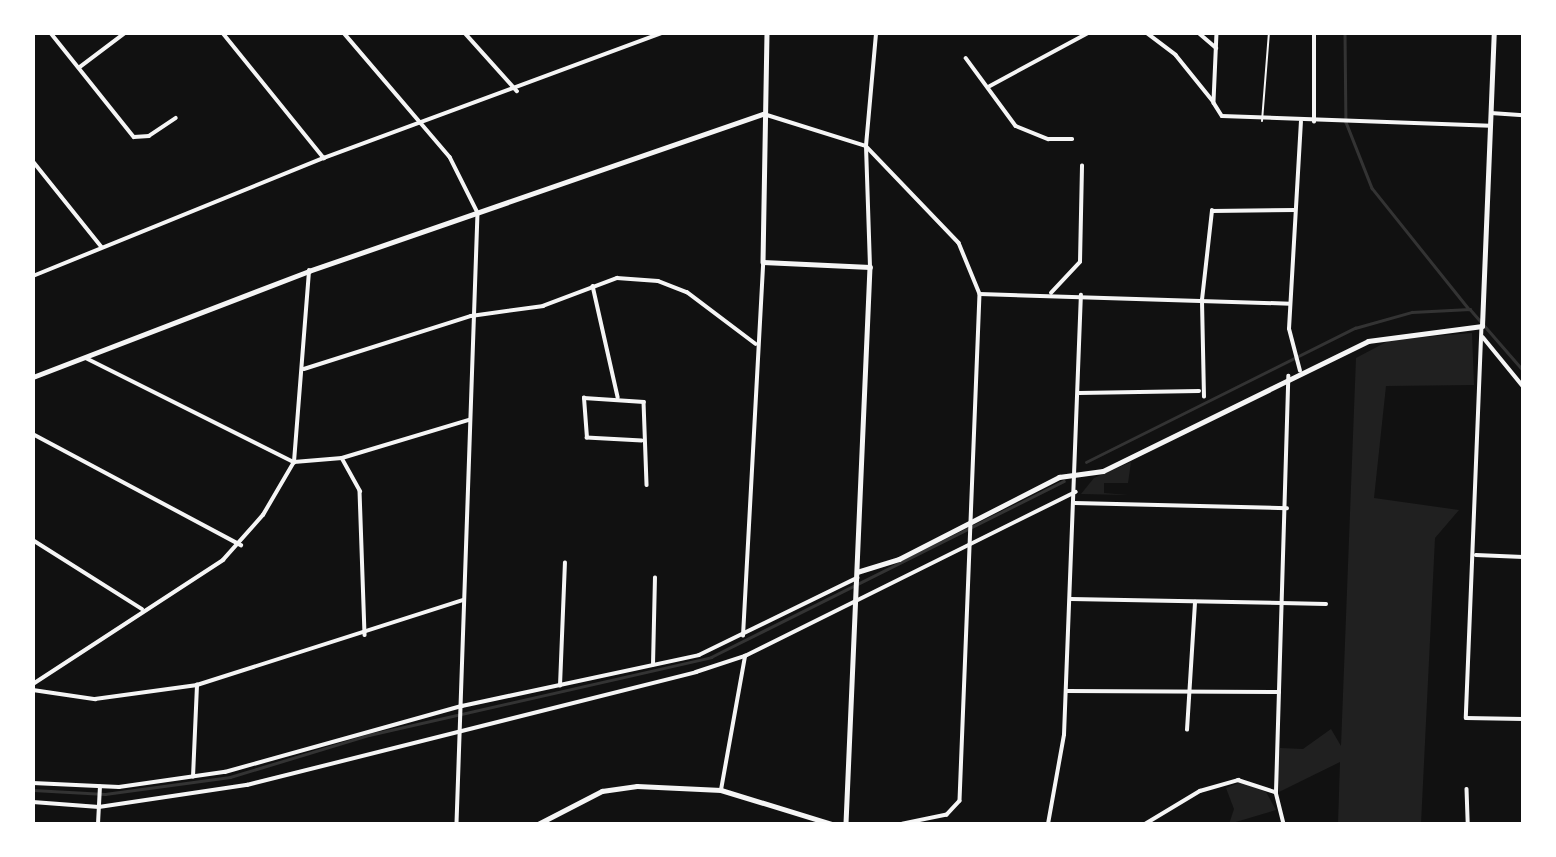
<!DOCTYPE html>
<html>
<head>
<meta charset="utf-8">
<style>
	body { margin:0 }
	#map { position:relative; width:1556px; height:857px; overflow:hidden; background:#111; font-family:"DM Sans",sans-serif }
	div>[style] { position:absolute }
	.green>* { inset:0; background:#202020 }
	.stream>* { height:2.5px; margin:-1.25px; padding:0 1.25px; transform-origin:1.25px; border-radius:1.25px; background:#333 }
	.service>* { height:2px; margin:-1px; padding:0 1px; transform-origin:1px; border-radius:1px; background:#f5f5f5 }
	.minor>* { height:3.5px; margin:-1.75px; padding:0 1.75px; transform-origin:1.75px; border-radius:1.75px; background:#f5f5f5 }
	.tertiary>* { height:4.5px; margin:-2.25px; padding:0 2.25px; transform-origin:2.25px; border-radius:2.25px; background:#f5f5f5 }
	span { translate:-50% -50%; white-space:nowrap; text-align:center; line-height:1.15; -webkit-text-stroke:7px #fff; paint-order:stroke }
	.frame { position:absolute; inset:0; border:35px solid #fff; pointer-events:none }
</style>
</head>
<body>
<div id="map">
	<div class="green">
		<div style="clip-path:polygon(1472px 333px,1474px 385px,1386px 386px,1374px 498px,1459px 510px,1435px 538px,1421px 824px,1338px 824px,1340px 762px,1279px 792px,1277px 767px,1280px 748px,1303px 749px,1331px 729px,1341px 746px,1356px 358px,1390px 340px)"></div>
		<div style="clip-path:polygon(1131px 462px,1128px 483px,1104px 483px,1104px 493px,1128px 495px,1081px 494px,1094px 478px)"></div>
		<div style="clip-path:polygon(1241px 782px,1266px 792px,1276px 810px,1229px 824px,1234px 809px,1226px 788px)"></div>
	</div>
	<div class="stream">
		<div style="left:1345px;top:33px;width:89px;rotate:89.4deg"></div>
		<div style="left:1346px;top:122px;width:71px;rotate:68.5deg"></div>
		<div style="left:1372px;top:188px;width:155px;rotate:51.3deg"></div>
		<div style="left:1086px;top:462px;width:301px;rotate:-26.5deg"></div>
		<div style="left:1355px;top:328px;width:59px;rotate:-15.7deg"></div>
		<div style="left:1412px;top:312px;width:58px;rotate:-3deg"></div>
		<div style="left:1470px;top:309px;width:81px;rotate:49deg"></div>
		<div style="left:33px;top:790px;width:72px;rotate:3.2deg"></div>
		<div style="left:105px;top:794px;width:126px;rotate:-7.7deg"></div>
		<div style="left:230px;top:777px;width:145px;rotate:-16.8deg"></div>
		<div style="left:369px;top:735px;width:351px;rotate:-12.8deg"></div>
		<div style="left:711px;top:657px;width:394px;rotate:-26.5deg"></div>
	</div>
	<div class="service">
		<div style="left:1262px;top:121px;width:88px;rotate:-85.5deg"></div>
	</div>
	<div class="minor">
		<div style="left:51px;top:33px;width:133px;rotate:51.4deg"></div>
		<div style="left:134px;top:137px;width:15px;rotate:-4deg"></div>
		<div style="left:149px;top:136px;width:32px;rotate:-34deg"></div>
		<div style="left:223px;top:33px;width:161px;rotate:51.1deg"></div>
		<div style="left:344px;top:33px;width:163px;rotate:49.5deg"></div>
		<div style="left:450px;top:157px;width:63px;rotate:63.4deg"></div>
		<div style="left:478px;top:213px;width:611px;rotate:91.97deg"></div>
		<div style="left:465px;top:33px;width:78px;rotate:48.1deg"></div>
		<div style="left:1147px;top:33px;width:36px;rotate:37deg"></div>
		<div style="left:1176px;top:55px;width:59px;rotate:51.2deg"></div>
		<div style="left:1199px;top:33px;width:23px;rotate:41deg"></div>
		<div style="left:1217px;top:33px;width:70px;rotate:92.5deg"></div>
		<div style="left:1214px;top:103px;width:15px;rotate:58deg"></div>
		<div style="left:1222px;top:116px;width:268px;rotate:2.1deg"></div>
		<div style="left:966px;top:58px;width:84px;rotate:53.7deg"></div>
		<div style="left:1016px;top:126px;width:35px;rotate:22deg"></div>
		<div style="left:1049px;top:139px;width:23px"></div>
		<div style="left:80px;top:67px;width:56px;rotate:-37.1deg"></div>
		<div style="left:990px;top:86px;width:111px;rotate:-28.4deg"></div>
		<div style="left:1491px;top:113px;width:32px;rotate:4deg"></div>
		<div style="left:764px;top:114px;width:107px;rotate:17.4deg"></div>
		<div style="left:866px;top:146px;width:134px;rotate:46.2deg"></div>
		<div style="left:959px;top:243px;width:55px;rotate:67.6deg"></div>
		<div style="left:980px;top:294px;width:507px;rotate:92.26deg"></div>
		<div style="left:960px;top:801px;width:19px;rotate:133deg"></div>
		<div style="left:947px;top:815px;width:45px;rotate:168.4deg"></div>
		<div style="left:1314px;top:122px;width:89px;rotate:-90deg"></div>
		<div style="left:33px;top:161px;width:110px;rotate:51.3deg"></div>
		<div style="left:870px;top:267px;width:121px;rotate:-91.9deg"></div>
		<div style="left:866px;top:146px;width:113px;rotate:-84.9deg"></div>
		<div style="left:33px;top:276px;width:314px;rotate:-22.1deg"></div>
		<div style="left:324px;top:158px;width:360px;rotate:-20.3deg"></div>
		<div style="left:593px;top:286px;width:114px;rotate:77.3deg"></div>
		<div style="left:1051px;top:293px;width:42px;rotate:-46.9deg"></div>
		<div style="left:1080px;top:262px;width:96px;rotate:-88.8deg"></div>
		<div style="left:980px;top:294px;width:310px;rotate:1.8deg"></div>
		<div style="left:1482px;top:326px;width:392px;rotate:92.3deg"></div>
		<div style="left:1466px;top:718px;width:57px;rotate:1deg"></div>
		<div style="left:1483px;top:337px;width:63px;rotate:50.8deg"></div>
		<div style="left:86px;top:358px;width:233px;rotate:26.6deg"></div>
		<div style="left:294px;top:462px;width:48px;rotate:-4.8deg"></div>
		<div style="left:342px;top:458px;width:133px;rotate:-16.7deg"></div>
		<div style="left:304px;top:369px;width:175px;rotate:-17.6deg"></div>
		<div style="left:471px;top:316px;width:73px;rotate:-7.9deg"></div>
		<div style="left:543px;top:306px;width:79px;rotate:-20.7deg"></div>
		<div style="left:617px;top:278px;width:41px;rotate:4.2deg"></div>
		<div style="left:658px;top:281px;width:31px;rotate:21deg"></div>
		<div style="left:687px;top:292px;width:86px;rotate:37deg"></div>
		<div style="left:1300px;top:371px;width:43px;rotate:-104.7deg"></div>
		<div style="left:1289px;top:329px;width:207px;rotate:-86.7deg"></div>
		<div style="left:1079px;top:393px;width:120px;rotate:-1deg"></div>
		<div style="left:1204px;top:397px;width:97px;rotate:-91.2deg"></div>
		<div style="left:1202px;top:300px;width:90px;rotate:-83.6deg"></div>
		<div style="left:1212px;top:211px;width:83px;rotate:-0.7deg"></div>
		<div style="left:33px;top:434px;width:236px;rotate:28.1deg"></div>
		<div style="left:642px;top:441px;width:55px;rotate:-176.9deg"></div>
		<div style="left:587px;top:438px;width:40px;rotate:-94.3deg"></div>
		<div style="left:584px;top:398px;width:60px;rotate:3.8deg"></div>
		<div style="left:644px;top:402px;width:83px;rotate:87.9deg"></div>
		<div style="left:342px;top:458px;width:38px;rotate:61deg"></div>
		<div style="left:360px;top:491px;width:144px;rotate:88deg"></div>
		<div style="left:1075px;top:503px;width:212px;rotate:1.4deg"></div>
		<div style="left:33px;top:540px;width:129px;rotate:32.3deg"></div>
		<div style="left:1476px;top:555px;width:47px;rotate:2.4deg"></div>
		<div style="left:1071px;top:599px;width:255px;rotate:1.1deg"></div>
		<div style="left:743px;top:636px;width:375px;rotate:-86.9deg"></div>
		<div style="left:653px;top:665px;width:87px;rotate:-88.7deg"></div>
		<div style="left:33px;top:684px;width:227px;rotate:-33.1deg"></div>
		<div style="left:223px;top:560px;width:60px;rotate:-48.4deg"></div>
		<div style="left:263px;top:515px;width:61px;rotate:-59.7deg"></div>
		<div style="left:294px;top:462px;width:192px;rotate:-85.5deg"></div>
		<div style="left:560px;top:686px;width:123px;rotate:-87.7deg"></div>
		<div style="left:33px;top:690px;width:63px;rotate:8.3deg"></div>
		<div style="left:95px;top:699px;width:103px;rotate:-7.8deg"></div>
		<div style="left:197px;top:685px;width:280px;rotate:-17.7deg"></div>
		<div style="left:1067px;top:691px;width:212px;rotate:0.3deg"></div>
		<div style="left:1187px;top:730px;width:128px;rotate:-86.4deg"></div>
		<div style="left:193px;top:777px;width:92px;rotate:-87.5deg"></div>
		<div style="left:33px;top:783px;width:86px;rotate:2.7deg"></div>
		<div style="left:119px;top:787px;width:107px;rotate:-8.1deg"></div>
		<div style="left:225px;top:772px;width:246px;rotate:-15.6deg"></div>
		<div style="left:462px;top:706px;width:242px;rotate:-12.1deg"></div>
		<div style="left:699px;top:655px;width:176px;rotate:-26deg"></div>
		<div style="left:1467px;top:789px;width:35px;rotate:88deg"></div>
		<div style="left:721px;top:790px;width:136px;rotate:-79.8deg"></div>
		<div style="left:1276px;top:792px;width:416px;rotate:-88.3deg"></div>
		<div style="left:33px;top:802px;width:66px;rotate:4.3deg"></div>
		<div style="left:99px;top:807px;width:150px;rotate:-8.5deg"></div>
		<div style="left:247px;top:785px;width:463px;rotate:-14.1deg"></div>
		<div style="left:696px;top:672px;width:52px;rotate:-18.1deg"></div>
		<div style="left:745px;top:656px;width:369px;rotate:-26.4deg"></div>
		<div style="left:98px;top:824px;width:37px;rotate:-87deg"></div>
		<div style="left:1048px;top:824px;width:90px;rotate:-79.8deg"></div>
		<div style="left:1064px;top:735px;width:440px;rotate:-87.8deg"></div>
		<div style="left:1145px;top:824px;width:64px;rotate:-31deg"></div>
		<div style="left:1200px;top:791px;width:40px;rotate:-16deg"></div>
		<div style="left:1238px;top:780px;width:40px;rotate:18deg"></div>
		<div style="left:1276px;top:792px;width:33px;rotate:76deg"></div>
	</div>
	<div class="tertiary">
		<div style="left:767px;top:33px;width:229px;rotate:91deg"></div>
		<div style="left:763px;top:262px;width:107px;rotate:2.7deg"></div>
		<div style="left:870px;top:267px;width:558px;rotate:92.47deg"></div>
		<div style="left:33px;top:377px;width:296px;rotate:-21deg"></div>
		<div style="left:309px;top:271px;width:480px;rotate:-19.1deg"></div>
		<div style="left:857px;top:572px;width:44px;rotate:-17.2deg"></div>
		<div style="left:899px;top:559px;width:180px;rotate:-27.1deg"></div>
		<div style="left:1059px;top:477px;width:44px;rotate:-7.8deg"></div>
		<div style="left:1103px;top:471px;width:295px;rotate:-26.1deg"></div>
		<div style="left:1368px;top:341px;width:115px;rotate:-7.5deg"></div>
		<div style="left:1482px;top:326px;width:293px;rotate:-87.7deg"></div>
		<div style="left:538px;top:824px;width:72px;rotate:-27.3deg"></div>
		<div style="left:602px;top:791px;width:35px;rotate:-8deg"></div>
		<div style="left:637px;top:786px;width:84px;rotate:2.7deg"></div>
		<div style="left:721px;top:790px;width:116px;rotate:17deg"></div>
	</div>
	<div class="frame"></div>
</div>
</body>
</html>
